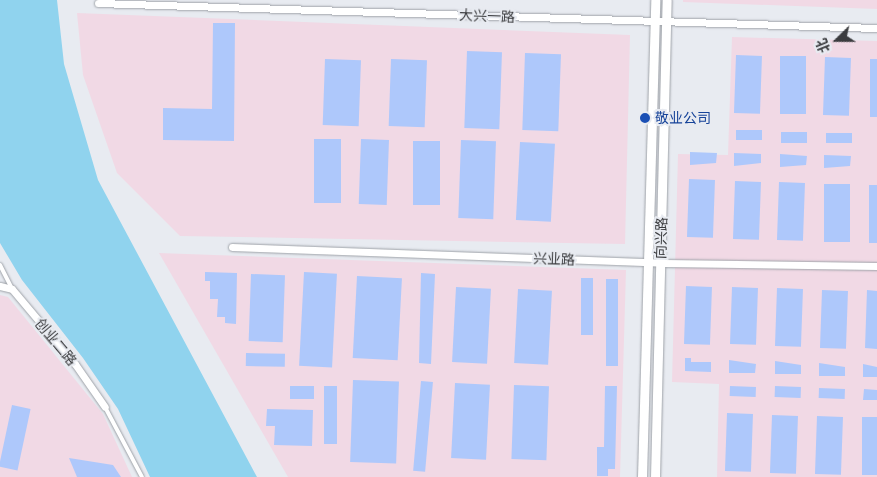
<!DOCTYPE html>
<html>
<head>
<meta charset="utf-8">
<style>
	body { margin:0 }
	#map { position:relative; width:877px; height:477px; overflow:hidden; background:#e8ebf1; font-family:Barlow,"Noto Sans SC",sans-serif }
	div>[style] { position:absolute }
	.industrial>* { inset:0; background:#f1d9e5 }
	.water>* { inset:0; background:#90d3ee }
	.building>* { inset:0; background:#aec8fb; transform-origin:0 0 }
	.roads { filter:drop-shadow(0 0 1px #9ea2a8) drop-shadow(0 0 1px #9ea2a8) }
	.service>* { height:4px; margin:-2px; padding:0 2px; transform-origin:2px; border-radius:2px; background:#fff }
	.minor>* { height:7px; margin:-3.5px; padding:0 3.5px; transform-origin:3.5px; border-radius:3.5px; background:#fff }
	.tertiary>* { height:9px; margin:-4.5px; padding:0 4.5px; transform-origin:4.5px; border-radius:4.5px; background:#fff }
	.dots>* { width:14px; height:14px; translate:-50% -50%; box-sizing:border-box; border:2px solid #e8ebf1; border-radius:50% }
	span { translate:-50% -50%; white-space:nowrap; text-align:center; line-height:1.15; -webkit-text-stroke:4px #e8ebf1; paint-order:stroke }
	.street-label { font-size:14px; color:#3b3c3f }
	.transit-label { font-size:14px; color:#164399 }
	.left { translate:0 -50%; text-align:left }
	.north { position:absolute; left:812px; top:15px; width:50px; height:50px; -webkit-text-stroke:4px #e8ebf1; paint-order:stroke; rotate:248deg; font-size:14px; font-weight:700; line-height:20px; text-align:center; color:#3b3c3f }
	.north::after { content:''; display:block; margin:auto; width:18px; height:22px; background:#3b3c3f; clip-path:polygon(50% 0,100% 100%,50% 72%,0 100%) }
</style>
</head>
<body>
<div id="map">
	<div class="industrial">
		<div style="clip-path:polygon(683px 0,877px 0,877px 9px,683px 2px)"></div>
		<div style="clip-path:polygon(77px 13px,630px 35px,625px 244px,180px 236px,117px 173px,83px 75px)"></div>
		<div style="clip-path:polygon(732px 37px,877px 41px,877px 477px,717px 477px,719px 384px,672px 382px,678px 154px,728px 155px)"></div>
		<div style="clip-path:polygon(159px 253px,626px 270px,620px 477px,288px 477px)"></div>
		<div style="clip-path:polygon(0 295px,8px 297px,103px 414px,132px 477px,0 477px)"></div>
	</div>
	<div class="water">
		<div style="clip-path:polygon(0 0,57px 0,64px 64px,98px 180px,257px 477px,150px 477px,118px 409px,83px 358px,22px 280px,0 243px)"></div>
	</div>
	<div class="building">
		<div style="clip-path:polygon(213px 23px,235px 23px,234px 141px,163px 140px,163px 108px,212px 109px)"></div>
		<div style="left:467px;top:51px;width:35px;height:77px;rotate:2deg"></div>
		<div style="left:525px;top:53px;width:36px;height:77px;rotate:2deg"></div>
		<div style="left:736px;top:55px;width:26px;height:58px;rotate:2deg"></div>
		<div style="left:780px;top:56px;width:26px;height:58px"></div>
		<div style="left:825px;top:57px;width:26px;height:58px;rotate:2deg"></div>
		<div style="left:325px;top:59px;width:36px;height:66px;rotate:2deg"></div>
		<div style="left:391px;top:59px;width:36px;height:67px;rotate:2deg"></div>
		<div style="left:870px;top:59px;width:7px;height:58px"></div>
		<div style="left:736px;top:130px;width:26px;height:10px"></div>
		<div style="left:781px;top:132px;width:26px;height:11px"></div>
		<div style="left:826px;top:133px;width:26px;height:10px"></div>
		<div style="left:314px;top:139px;width:27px;height:64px"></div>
		<div style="left:361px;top:139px;width:28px;height:65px;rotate:2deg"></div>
		<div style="left:461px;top:140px;width:35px;height:78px;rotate:2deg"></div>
		<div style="left:413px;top:141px;width:27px;height:64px"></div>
		<div style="left:520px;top:142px;width:35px;height:78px;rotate:3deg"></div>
		<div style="clip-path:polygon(690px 152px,717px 153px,716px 163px,690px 165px)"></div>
		<div style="clip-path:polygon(734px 153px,761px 154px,761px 163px,734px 166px)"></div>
		<div style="clip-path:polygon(780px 154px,807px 156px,806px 165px,780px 167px)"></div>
		<div style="clip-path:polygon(824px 155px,851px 156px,850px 166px,824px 168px)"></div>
		<div style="left:689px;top:179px;width:26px;height:58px;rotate:2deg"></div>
		<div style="left:735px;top:181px;width:26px;height:58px;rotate:2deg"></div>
		<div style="left:779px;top:182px;width:26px;height:58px;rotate:2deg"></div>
		<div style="left:824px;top:184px;width:26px;height:58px"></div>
		<div style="left:869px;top:185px;width:8px;height:58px"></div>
		<div style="clip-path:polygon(205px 272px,237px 273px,236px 324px,225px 323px,225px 317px,217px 317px,218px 299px,210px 299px,210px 281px,205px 281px)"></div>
		<div style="left:304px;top:272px;width:33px;height:94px;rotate:3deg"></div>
		<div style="clip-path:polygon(421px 273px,435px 274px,431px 364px,419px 363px)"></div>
		<div style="left:251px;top:274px;width:34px;height:67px;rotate:2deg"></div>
		<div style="left:357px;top:276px;width:45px;height:82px;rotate:3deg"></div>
		<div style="left:581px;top:278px;width:12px;height:57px"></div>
		<div style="left:606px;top:279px;width:12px;height:87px"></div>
		<div style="left:686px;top:286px;width:26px;height:58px;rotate:2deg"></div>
		<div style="left:456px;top:287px;width:35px;height:75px;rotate:3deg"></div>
		<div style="left:732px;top:287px;width:26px;height:57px;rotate:2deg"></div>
		<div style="left:777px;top:288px;width:26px;height:58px;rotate:2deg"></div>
		<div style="left:518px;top:289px;width:34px;height:74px;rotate:3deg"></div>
		<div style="left:822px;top:290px;width:26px;height:58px;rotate:2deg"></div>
		<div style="clip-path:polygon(867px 290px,877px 291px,877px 349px,865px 348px)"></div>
		<div style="left:246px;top:353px;width:39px;height:13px;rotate:1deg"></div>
		<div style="clip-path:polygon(685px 358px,691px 358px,691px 362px,711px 362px,711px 372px,685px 371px)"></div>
		<div style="clip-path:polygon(729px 360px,756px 364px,755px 373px,729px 373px)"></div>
		<div style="clip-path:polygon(775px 361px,801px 365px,801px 374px,775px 374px)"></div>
		<div style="clip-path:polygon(819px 363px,845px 367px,845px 376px,819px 376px)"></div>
		<div style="clip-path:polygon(863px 364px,877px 367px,877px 377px,863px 377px)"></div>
		<div style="left:353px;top:380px;width:46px;height:82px;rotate:2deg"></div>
		<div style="left:421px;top:381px;width:12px;height:90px;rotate:5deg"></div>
		<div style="left:455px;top:383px;width:35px;height:75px;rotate:3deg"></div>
		<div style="left:514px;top:385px;width:35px;height:74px;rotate:2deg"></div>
		<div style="left:290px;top:386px;width:24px;height:13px"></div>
		<div style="left:324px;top:386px;width:13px;height:58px"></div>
		<div style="clip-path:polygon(605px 386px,617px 386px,615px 469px,608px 469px,608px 476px,597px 476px,597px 447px,604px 447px)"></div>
		<div style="left:730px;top:386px;width:26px;height:10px;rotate:2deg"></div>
		<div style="left:775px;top:386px;width:26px;height:11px;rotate:2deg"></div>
		<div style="left:819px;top:388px;width:26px;height:10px;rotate:2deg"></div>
		<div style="clip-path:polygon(864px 389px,877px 390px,877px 400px,863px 400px)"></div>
		<div style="left:12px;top:405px;width:19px;height:63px;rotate:12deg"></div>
		<div style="clip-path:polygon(267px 409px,313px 410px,312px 446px,274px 445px,275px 426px,266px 426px)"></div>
		<div style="left:727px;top:413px;width:26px;height:58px;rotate:2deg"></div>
		<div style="left:772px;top:415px;width:26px;height:58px;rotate:2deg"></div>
		<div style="left:817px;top:416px;width:26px;height:58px;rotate:2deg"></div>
		<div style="left:862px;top:417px;width:15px;height:58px"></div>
		<div style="clip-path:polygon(69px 458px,113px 465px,121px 477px,77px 477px)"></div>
	</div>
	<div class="roads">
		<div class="service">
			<div style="left:0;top:265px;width:27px;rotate:63deg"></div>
			<div style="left:105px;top:407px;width:79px;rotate:62.1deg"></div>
		</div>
		<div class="minor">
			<div style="left:98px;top:3px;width:779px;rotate:1.84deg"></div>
			<div style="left:232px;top:247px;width:432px;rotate:2.1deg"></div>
			<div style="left:664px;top:263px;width:213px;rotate:0.8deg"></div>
			<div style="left:0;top:286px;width:12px;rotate:14deg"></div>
			<div style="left:12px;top:289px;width:98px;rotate:50deg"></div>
			<div style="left:75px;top:364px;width:52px;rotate:55.1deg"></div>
		</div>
		<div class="tertiary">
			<div style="left:642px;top:477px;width:477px;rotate:-88.4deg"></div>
			<div style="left:655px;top:477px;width:477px;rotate:-88.6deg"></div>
		</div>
	</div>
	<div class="dots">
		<div style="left:645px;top:118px;background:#1a4fb4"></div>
	</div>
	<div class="street-label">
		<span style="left:487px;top:16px;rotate:2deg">大兴一路</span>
		<span style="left:661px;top:238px;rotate:-88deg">向兴路</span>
		<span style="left:554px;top:259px;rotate:2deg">兴业路</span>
		<span style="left:56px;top:342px;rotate:50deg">创业二路</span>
	</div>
	<div class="transit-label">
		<span class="left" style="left:655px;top:118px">敬业公司</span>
	</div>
	<div class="north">北</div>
</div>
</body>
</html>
